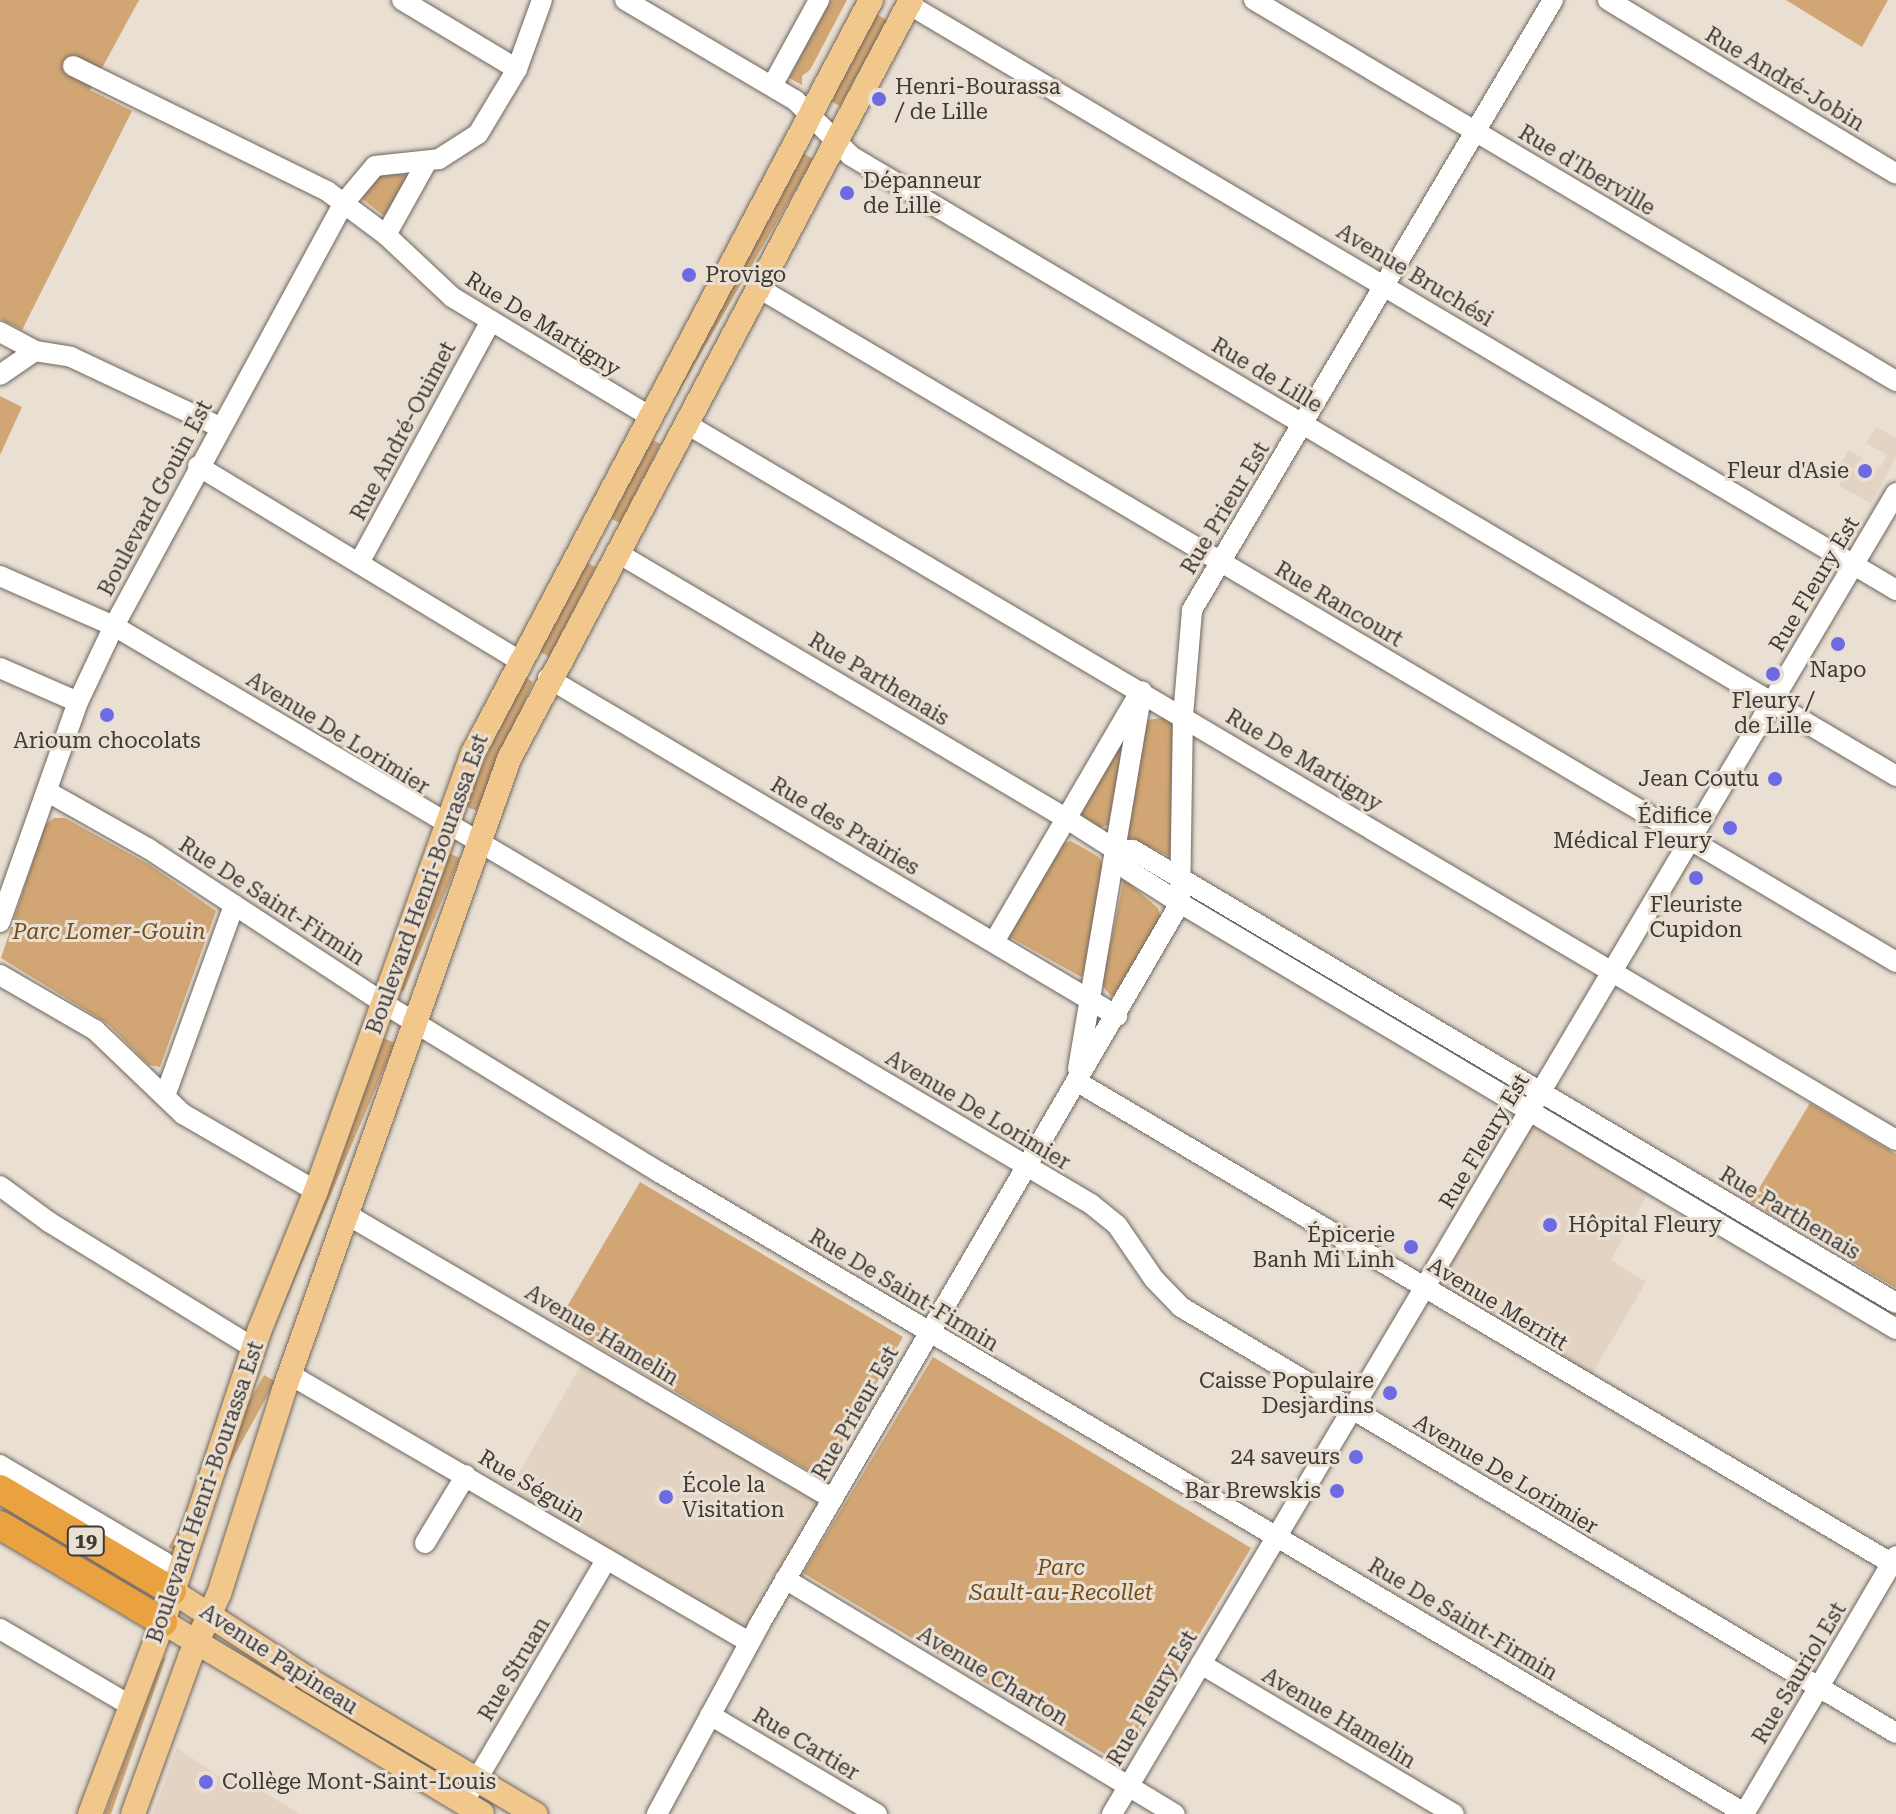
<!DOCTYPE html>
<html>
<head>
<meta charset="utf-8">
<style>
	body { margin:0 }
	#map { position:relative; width:1896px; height:1814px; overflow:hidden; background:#e9dfd3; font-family:"Roboto Serif",serif }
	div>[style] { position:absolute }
	.built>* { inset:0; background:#e2d3c2; transform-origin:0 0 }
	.green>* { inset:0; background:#d1a674; transform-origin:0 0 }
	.roads { filter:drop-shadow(0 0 2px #6f665d) drop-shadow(0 0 2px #6f665d) }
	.minor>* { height:20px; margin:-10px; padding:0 10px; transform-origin:10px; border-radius:10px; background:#fff }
	.major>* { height:24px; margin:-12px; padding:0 12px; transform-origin:12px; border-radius:12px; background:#f2c78c }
	.highway>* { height:28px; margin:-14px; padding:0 14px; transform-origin:14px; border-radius:14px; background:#eaa13f }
	.dots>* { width:22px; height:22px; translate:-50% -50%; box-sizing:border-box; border:4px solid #e9dfd3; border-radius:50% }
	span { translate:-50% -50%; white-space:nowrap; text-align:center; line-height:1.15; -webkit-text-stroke:6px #e9dfd3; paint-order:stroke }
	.shield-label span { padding:2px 6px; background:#e9dfd3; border:2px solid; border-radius:6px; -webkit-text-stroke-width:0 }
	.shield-label { font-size:20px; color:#3d3935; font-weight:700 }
	.street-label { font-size:22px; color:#3d3935 }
	.poi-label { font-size:22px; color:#3d3935 }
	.left { translate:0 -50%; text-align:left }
	.right { translate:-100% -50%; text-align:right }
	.park-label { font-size:22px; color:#724c1b; font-style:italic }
</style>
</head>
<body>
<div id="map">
	<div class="built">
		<div style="clip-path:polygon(1876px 427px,1896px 438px,1896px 457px,1871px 503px,1839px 486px,1847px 471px,1839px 466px,1849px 450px,1879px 469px,1888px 455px,1866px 443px)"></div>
		<div style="clip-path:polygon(1531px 1119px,1650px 1189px,1611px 1260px,1646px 1282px,1587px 1382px,1431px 1292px)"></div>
		<div style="left:587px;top:1355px;width:285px;height:165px;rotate:30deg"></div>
		<div style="clip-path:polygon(177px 1748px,223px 1779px,237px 1776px,300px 1814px,153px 1814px)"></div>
	</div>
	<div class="green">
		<div style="clip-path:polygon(0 0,139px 0,90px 90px,132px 111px,22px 330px,0 319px)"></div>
		<div style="clip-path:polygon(831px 0,847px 0,810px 70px,802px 76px,802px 85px,789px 78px)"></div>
		<div style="clip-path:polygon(1786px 0,1888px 0,1862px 47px)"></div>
		<div style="left:876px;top:14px;width:13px;height:98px;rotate:29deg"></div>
		<div style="left:801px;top:152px;width:14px;height:274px;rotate:30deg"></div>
		<div style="clip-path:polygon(381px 170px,409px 176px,389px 214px,383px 215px,361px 198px)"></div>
		<div style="clip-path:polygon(0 396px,22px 407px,0 455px)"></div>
		<div style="left:649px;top:438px;width:13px;height:89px;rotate:27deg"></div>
		<div style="left:584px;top:561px;width:13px;height:101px;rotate:27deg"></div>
		<div style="clip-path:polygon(523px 676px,533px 682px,477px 811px,464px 806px)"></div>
		<div style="clip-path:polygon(1168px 717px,1174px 724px,1173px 858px,1128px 837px,1144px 726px,1147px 720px)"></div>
		<div style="clip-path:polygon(1125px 736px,1109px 825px,1097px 828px,1085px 823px,1081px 814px)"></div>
		<div style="clip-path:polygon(54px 818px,65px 818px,150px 865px,216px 911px,160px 1067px,149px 1065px,108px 1024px,1px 958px,45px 825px)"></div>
		<div style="clip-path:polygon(1071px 841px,1099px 857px,1103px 867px,1087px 970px,1081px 977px,1008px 936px,1062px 844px)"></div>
		<div style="left:448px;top:853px;width:13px;height:145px;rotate:23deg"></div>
		<div style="clip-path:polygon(1124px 879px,1158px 908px,1161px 918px,1120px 992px,1111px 996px,1102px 985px)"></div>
		<div style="left:383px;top:1038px;width:13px;height:322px;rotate:23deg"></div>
		<div style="clip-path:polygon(1810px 1103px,1896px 1154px,1896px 1288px,1751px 1202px)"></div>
		<div style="clip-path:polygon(640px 1182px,903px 1337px,824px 1475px,816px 1475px,558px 1322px)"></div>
		<div style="left:933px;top:1357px;width:371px;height:252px;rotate:31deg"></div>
		<div style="left:264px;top:1375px;width:13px;height:197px;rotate:29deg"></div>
		<div style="clip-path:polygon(166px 1657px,111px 1814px,105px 1814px,162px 1659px)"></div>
	</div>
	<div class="roads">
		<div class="minor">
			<div style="left:402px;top:0;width:134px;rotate:31deg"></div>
			<div style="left:625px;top:0;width:197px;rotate:30.5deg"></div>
			<div style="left:795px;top:100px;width:79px;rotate:45deg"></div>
			<div style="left:851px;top:156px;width:1215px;rotate:30.68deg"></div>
			<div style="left:1254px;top:0;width:747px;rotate:30.69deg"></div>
			<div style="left:1608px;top:0;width:336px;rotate:31.1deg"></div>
			<div style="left:908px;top:4px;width:1149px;rotate:30.67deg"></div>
			<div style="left:73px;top:66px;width:283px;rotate:26.2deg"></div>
			<div style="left:327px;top:191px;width:74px;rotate:36.7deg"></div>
			<div style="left:386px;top:235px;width:91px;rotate:43.2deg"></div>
			<div style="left:452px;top:297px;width:230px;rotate:31.1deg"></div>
			<div style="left:772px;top:86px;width:98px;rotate:-61.3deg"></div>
			<div style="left:386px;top:235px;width:82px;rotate:-60.9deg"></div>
			<div style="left:757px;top:287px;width:1324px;rotate:30.65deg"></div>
			<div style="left:0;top:332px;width:40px;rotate:28deg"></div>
			<div style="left:35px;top:351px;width:42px;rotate:145.6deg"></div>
			<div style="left:35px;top:351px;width:36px;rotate:9deg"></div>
			<div style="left:71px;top:357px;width:165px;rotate:25.2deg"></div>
			<div style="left:685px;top:423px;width:1407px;rotate:30.63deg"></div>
			<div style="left:198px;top:466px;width:374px;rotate:31.2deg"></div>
			<div style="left:616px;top:552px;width:521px;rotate:30.61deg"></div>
			<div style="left:1064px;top:817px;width:62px;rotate:32.4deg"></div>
			<div style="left:1116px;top:850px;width:23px;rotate:59deg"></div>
			<div style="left:1128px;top:870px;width:62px;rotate:32.4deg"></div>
			<div style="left:1180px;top:903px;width:833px;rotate:30.75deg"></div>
			<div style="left:359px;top:563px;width:273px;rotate:-61.4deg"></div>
			<div style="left:0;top:576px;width:124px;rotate:23.7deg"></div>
			<div style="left:114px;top:626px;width:1135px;rotate:30.61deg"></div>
			<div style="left:1091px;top:1204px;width:33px;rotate:39deg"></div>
			<div style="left:1117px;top:1225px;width:65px;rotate:55.6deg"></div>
			<div style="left:1154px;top:1279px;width:39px;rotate:46deg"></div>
			<div style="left:1181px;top:1307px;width:832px;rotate:30.79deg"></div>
			<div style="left:0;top:668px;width:85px;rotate:23.6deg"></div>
			<div style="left:548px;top:678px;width:662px;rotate:30.71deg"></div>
			<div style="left:48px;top:792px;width:116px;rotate:29.4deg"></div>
			<div style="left:149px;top:849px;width:280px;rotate:33.3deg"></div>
			<div style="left:383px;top:1003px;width:324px;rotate:31.5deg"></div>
			<div style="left:659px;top:1172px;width:1262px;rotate:30.57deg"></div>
			<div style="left:1116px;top:850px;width:17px"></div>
			<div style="left:1133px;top:850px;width:887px;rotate:30.7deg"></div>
			<div style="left:0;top:922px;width:233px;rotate:-70.5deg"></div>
			<div style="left:78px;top:702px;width:84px;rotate:-64.7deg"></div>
			<div style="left:114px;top:626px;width:481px;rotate:-61.5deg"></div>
			<div style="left:344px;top:203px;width:48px;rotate:-50deg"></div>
			<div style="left:375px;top:166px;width:64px;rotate:-6.2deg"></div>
			<div style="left:439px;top:159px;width:46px;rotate:-32.7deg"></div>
			<div style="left:478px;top:134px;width:76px;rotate:-59deg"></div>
			<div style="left:517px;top:69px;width:73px;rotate:-70.1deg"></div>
			<div style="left:994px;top:942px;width:279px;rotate:-59.7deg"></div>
			<div style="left:0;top:975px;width:110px;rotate:30.1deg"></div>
			<div style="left:95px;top:1030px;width:122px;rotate:43.7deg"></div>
			<div style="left:183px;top:1114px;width:154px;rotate:30.1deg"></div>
			<div style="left:1078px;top:1069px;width:383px;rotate:-80.4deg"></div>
			<div style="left:1076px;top:1081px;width:953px;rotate:30.6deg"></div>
			<div style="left:165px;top:1096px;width:203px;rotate:-70.1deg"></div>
			<div style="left:0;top:1186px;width:61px;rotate:36.3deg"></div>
			<div style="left:49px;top:1222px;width:241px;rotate:31.6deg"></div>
			<div style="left:346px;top:1214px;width:564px;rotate:30.34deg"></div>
			<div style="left:289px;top:1374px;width:532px;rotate:30.23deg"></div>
			<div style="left:0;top:1465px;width:191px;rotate:30.6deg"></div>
			<div style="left:164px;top:1562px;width:30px;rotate:75deg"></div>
			<div style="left:425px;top:1543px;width:79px;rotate:-58.9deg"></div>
			<div style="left:785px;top:1579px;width:455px;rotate:31.1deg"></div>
			<div style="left:0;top:1629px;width:152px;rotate:30.4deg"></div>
			<div style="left:1201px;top:1664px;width:294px;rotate:30.7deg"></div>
			<div style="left:710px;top:1715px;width:194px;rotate:30.7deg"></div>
			<div style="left:463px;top:1803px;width:283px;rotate:-59.5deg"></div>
			<div style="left:657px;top:1814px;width:215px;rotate:-61.6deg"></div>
			<div style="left:759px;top:1625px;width:836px;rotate:-59.75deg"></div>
			<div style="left:1180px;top:903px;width:187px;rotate:-89.1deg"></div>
			<div style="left:1183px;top:716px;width:106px;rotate:-85.1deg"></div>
			<div style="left:1192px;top:610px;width:709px;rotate:-59.38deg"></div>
			<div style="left:1112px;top:1814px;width:1536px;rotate:-59.31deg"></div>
			<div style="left:1744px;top:1814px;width:299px;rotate:-59.5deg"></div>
		</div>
		<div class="major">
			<div style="left:172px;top:1591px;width:166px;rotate:32.9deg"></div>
			<div style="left:311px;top:1681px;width:261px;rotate:30.7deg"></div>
			<div style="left:163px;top:1622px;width:372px;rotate:31deg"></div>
			<div style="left:90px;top:1814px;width:205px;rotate:-69.2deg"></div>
			<div style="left:163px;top:1622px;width:309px;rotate:-71.7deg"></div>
			<div style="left:260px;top:1329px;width:149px;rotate:-67.9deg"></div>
			<div style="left:316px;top:1191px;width:465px;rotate:-70.3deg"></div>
			<div style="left:473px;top:753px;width:852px;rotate:-62.14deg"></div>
			<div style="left:133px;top:1814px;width:167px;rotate:-70deg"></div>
			<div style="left:190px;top:1657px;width:69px;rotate:-65.3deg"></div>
			<div style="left:219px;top:1594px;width:214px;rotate:-72.3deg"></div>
			<div style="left:284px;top:1390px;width:670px;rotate:-70.37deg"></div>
			<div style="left:509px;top:759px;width:859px;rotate:-62.09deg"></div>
		</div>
		<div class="highway">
			<div style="left:0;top:1489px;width:200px;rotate:30.7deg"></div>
			<div style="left:0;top:1525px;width:190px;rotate:30.8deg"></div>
		</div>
	</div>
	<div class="dots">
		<div style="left:879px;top:99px;background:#6d6ae4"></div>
		<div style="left:847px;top:193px;background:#6d6ae4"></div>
		<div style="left:689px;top:275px;background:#6d6ae4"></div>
		<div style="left:1865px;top:471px;background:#6d6ae4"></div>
		<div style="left:1838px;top:644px;background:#6d6ae4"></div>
		<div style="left:1773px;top:674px;background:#6d6ae4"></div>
		<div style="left:107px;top:715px;background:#6d6ae4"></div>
		<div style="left:1775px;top:779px;background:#6d6ae4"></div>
		<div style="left:1730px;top:828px;background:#6d6ae4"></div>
		<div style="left:1696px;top:878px;background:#6d6ae4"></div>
		<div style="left:1550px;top:1225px;background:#6d6ae4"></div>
		<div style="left:1411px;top:1247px;background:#6d6ae4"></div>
		<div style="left:1390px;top:1393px;background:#6d6ae4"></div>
		<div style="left:1356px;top:1457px;background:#6d6ae4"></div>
		<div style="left:1337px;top:1491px;background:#6d6ae4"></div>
		<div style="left:666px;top:1497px;background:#6d6ae4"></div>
		<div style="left:206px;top:1782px;background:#6d6ae4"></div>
	</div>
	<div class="shield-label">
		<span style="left:86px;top:1541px">19</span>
	</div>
	<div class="street-label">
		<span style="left:1785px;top:79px;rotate:31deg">Rue André-Jobin</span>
		<span style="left:1587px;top:170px;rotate:31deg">Rue d'Iberville</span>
		<span style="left:1415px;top:275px;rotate:31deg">Avenue Bruchési</span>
		<span style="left:543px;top:324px;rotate:32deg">Rue De Martigny</span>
		<span style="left:1267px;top:375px;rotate:31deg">Rue de Lille</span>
		<span style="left:403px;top:431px;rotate:-62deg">Rue André-Ouimet</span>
		<span style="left:155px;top:498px;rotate:-62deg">Boulevard Gouin Est</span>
		<span style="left:1225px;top:508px;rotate:-59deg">Rue Prieur Est</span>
		<span style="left:1814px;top:584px;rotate:-59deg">Rue Fleury Est</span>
		<span style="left:1339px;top:604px;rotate:31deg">Rue Rancourt</span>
		<span style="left:879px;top:679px;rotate:31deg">Rue Parthenais</span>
		<span style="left:338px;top:733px;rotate:32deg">Avenue De Lorimier</span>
		<span style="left:1304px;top:760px;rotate:31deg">Rue De Martigny</span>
		<span style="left:845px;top:826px;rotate:31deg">Rue des Prairies</span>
		<span style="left:427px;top:884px;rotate:-70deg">Boulevard Henri-Bourassa Est</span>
		<span style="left:272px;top:901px;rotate:33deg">Rue De Saint-Firmin</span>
		<span style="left:978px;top:1110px;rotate:31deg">Avenue De Lorimier</span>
		<span style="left:1484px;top:1141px;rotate:-59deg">Rue Fleury Est</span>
		<span style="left:1790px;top:1213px;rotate:31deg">Rue Parthenais</span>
		<span style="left:904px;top:1290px;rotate:31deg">Rue De Saint-Firmin</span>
		<span style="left:1498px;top:1304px;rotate:31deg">Avenue Merritt</span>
		<span style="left:602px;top:1335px;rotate:31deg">Avenue Hamelin</span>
		<span style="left:855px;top:1413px;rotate:-60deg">Rue Prieur Est</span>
		<span style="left:1506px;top:1474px;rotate:31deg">Avenue De Lorimier</span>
		<span style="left:532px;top:1486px;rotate:31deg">Rue Séguin</span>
		<span style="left:205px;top:1492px;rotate:-71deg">Boulevard Henri-Bourassa Est</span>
		<span style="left:1463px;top:1619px;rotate:31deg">Rue De Saint-Firmin</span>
		<span style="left:279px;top:1659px;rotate:33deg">Avenue Papineau</span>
		<span style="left:514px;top:1669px;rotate:-59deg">Rue Struan</span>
		<span style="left:1799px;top:1673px;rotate:-59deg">Rue Sauriol Est</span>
		<span style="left:993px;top:1676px;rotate:31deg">Avenue Charton</span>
		<span style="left:1152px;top:1698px;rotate:-59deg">Rue Fleury Est</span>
		<span style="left:1339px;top:1718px;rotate:31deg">Avenue Hamelin</span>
		<span style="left:806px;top:1744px;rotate:31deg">Rue Cartier</span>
	</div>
	<div class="poi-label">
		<span class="left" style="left:895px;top:99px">Henri-Bourassa<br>/ de Lille</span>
		<span class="left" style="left:863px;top:193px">Dépanneur<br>de Lille</span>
		<span class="left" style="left:705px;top:275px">Provigo</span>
		<span class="right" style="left:1849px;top:471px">Fleur d'Asie</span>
		<span style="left:1838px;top:670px">Napo</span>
		<span style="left:1773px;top:713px">Fleury /<br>de Lille</span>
		<span style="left:107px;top:741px">Arioum chocolats</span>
		<span class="right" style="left:1759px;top:779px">Jean Coutu</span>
		<span class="right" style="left:1712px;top:828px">Édifice<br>Médical Fleury</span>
		<span style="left:1696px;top:917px">Fleuriste<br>Cupidon</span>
		<span class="left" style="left:1568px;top:1225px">Hôpital Fleury</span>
		<span class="right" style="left:1395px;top:1247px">Épicerie<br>Banh Mi Linh</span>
		<span class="right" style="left:1374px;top:1393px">Caisse Populaire<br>Desjardins</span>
		<span class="right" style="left:1340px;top:1457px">24 saveurs</span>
		<span class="left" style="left:682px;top:1497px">École la<br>Visitation</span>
		<span class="right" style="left:1321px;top:1491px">Bar Brewskis</span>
		<span class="left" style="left:222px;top:1782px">Collège Mont-Saint-Louis</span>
	</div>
	<div class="park-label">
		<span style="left:109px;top:932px">Parc Lomer-Gouin</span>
		<span style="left:1061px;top:1580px">Parc<br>Sault-au-Recollet</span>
	</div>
</div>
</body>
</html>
